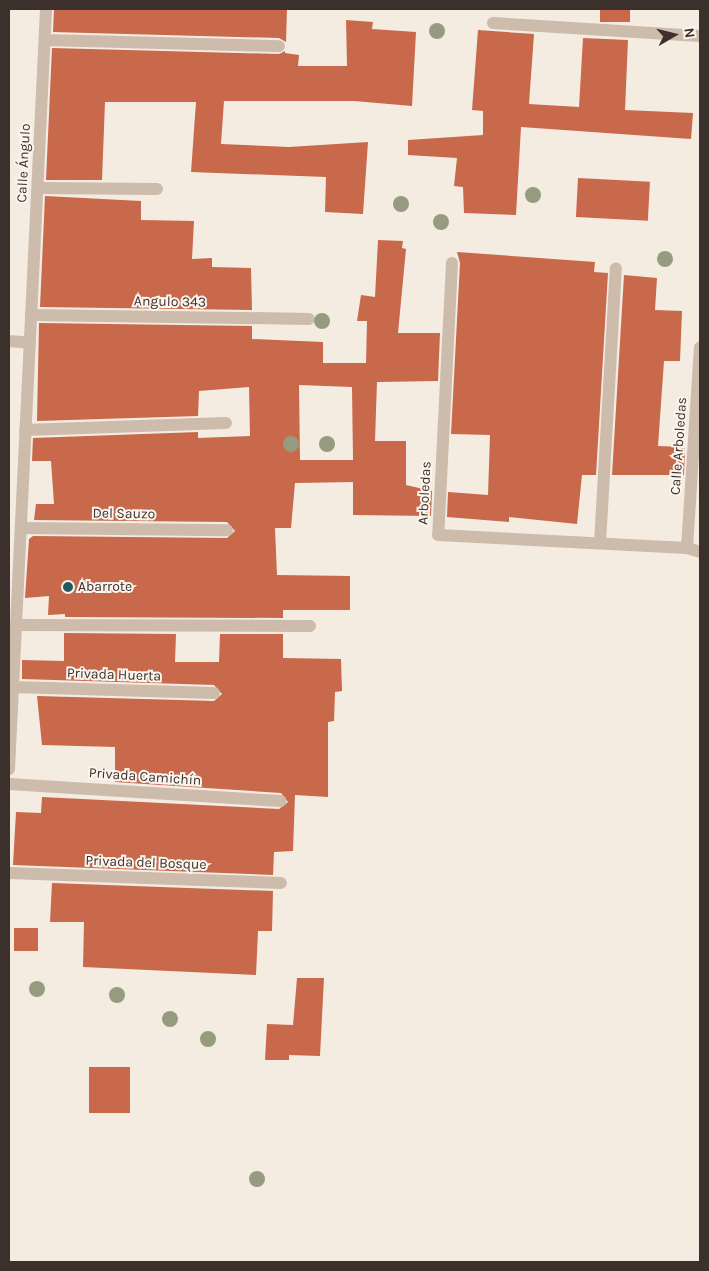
<!DOCTYPE html>
<html>
<head>
<meta charset="utf-8">
<style>
	body { margin:0 }
	#map { position:relative; width:709px; height:1271px; overflow:hidden; background:#f4ebe1; font-family:Karla,sans-serif }
	div>[style] { position:absolute }
	.building>* { inset:0; background:#c8694b; transform-origin:0 0 }
	.service>* { height:12px; margin:-6px; padding:0 6px; transform-origin:6px; border-radius:6px; background:#cdbbac }
	.minor>* { height:12px; margin:-6px; padding:0 6px; transform-origin:6px; border-radius:6px; background:#cdbbac }
	.trees>* { width:16px; height:16px; margin:-8px; border-radius:50%; background:#969b7f }
	.dots>* { width:14px; height:14px; translate:-50% -50%; box-sizing:border-box; border:2px solid #fbf5ee; border-radius:50% }
	span { translate:-50% -50%; white-space:nowrap; text-align:center; line-height:1.15; -webkit-text-stroke:4px #fbf5ee; paint-order:stroke }
	.street-label { font-size:14px; color:#3b302b }
	.poi-label { font-size:14px; color:#3b302b }
	.left { translate:0 -50%; text-align:left }
	.frame { position:absolute; inset:0; border:10px solid #3b302b; pointer-events:none }
	.north { position:absolute; left:649px; top:10px; width:50px; height:50px; -webkit-text-stroke:4px #fbf5ee; paint-order:stroke; rotate:82deg; font-size:14px; font-weight:700; line-height:20px; text-align:center; color:#3b302b }
	.north::after { content:''; display:block; margin:auto; width:18px; height:22px; background:#3b302b; clip-path:polygon(50% 0,100% 100%,50% 72%,0 100%) }
</style>
</head>
<body>
<div id="map">
	<div class="building">
		<div style="clip-path:polygon(54px 9px,287px 9px,286px 42px,279px 38px,53px 32px)"></div>
		<div style="left:600px;top:9px;width:30px;height:13px"></div>
		<div style="clip-path:polygon(346px 20px,373px 22px,372px 29px,416px 32px,412px 106px,354px 101px,224px 101px,221px 144px,289px 147px,368px 142px,363px 214px,325px 212px,326px 177px,191px 172px,196px 102px,105px 102px,102px 180px,46px 180px,52px 48px,279px 54px,285px 51px,285px 53px,299px 55px,298px 66px,347px 66px)"></div>
		<div style="clip-path:polygon(478px 30px,534px 34px,529px 104px,579px 107px,583px 38px,628px 40px,625px 110px,693px 113px,691px 139px,521px 127px,516px 215px,464px 213px,463px 187px,454px 186px,457px 158px,408px 155px,408px 140px,483px 135px,483px 111px,472px 110px)"></div>
		<div style="left:578px;top:178px;width:72px;height:39px;rotate:3deg"></div>
		<div style="clip-path:polygon(45px 196px,141px 201px,141px 220px,194px 221px,192px 259px,212px 258px,212px 267px,251px 268px,252px 310px,40px 307px)"></div>
		<div style="clip-path:polygon(evenodd,378px 240px,403px 241px,402px 248px,406px 249px,398px 333px,440px 333px,438px 381px,377px 382px,375px 441px,406px 441px,406px 485px,432px 491px,431px 516px,353px 515px,353px 482px,295px 483px,291px 528px,275px 528px,277px 575px,350px 576px,350px 610px,283px 610px,283px 618px,65px 617px,65px 614px,48px 615px,49px 596px,25px 598px,29px 539px,33px 536px,227px 538px,235px 531px,227px 522px,34px 520px,36px 504px,54px 504px,51px 461px,32px 461px,33px 438px,198px 432px,198px 438px,250px 436px,249px 387px,199px 391px,198px 416px,37px 421px,39px 323px,252px 326px,252px 339px,323px 342px,323px 363px,366px 363px,367px 321px,357px 321px,361px 295px,375px 297px,378px 240px,299px 385px,352px 387px,353px 460px,300px 460px,299px 385px)"></div>
		<div style="clip-path:polygon(457px 252px,595px 262px,594px 272px,608px 273px,596px 475px,582px 475px,577px 524px,509px 517px,509px 522px,447px 517px,448px 492px,488px 495px,490px 435px,451px 434px,460px 263px)"></div>
		<div style="clip-path:polygon(624px 275px,657px 278px,655px 310px,682px 311px,680px 361px,664px 361px,658px 446px,685px 447px,684px 475px,612px 475px)"></div>
		<div style="clip-path:polygon(64px 633px,176px 634px,175px 662px,219px 662px,220px 634px,283px 634px,283px 658px,341px 659px,342px 691px,335px 692px,334px 721px,328px 722px,328px 797px,295px 795px,293px 851px,274px 852px,273px 875px,13px 865px,16px 812px,41px 813px,42px 797px,279px 809px,288px 802px,281px 793px,115px 782px,115px 747px,42px 745px,37px 696px,214px 701px,222px 694px,214px 685px,22px 679px,22px 660px,64px 661px)"></div>
		<div style="clip-path:polygon(52px 883px,273px 891px,272px 931px,258px 931px,256px 975px,83px 967px,84px 922px,50px 922px)"></div>
		<div style="left:14px;top:928px;width:24px;height:23px"></div>
		<div style="clip-path:polygon(297px 978px,324px 978px,320px 1056px,289px 1055px,289px 1060px,265px 1060px,267px 1024px,293px 1025px)"></div>
		<div style="left:89px;top:1067px;width:41px;height:46px"></div>
	</div>
	<div class="service">
		<div style="left:45px;top:40px;width:234px;rotate:1.5deg"></div>
		<div style="left:31px;top:315px;width:278px;rotate:0.8deg"></div>
		<div style="left:25px;top:430px;width:201px;rotate:-2deg"></div>
		<div style="left:21px;top:528px;width:206px;rotate:0.6deg"></div>
		<div style="left:16px;top:625px;width:294px;rotate:0.2deg"></div>
		<div style="left:13px;top:687px;width:201px;rotate:1.7deg"></div>
		<div style="left:9px;top:784px;width:272px;rotate:3.6deg"></div>
		<div style="left:9px;top:873px;width:272px;rotate:2.1deg"></div>
	</div>
	<div class="minor">
		<div style="left:493px;top:23px;width:207px;rotate:3.6deg"></div>
		<div style="left:38px;top:188px;width:119px;rotate:0.5deg"></div>
		<div style="left:452px;top:263px;width:272px;rotate:92.9deg"></div>
		<div style="left:438px;top:535px;width:249px;rotate:3deg"></div>
		<div style="left:687px;top:548px;width:14px;rotate:17deg"></div>
		<div style="left:9px;top:341px;width:21px;rotate:5deg"></div>
		<div style="left:600px;top:543px;width:275px;rotate:-86.7deg"></div>
		<div style="left:687px;top:548px;width:201px;rotate:-86.3deg"></div>
		<div style="left:9px;top:769px;width:761px;rotate:-87.21deg"></div>
	</div>
	<div class="trees">
		<div style="left:437px;top:31px"></div>
		<div style="left:533px;top:195px"></div>
		<div style="left:401px;top:204px"></div>
		<div style="left:441px;top:222px"></div>
		<div style="left:665px;top:259px"></div>
		<div style="left:322px;top:321px"></div>
		<div style="left:291px;top:444px"></div>
		<div style="left:327px;top:444px"></div>
		<div style="left:37px;top:989px"></div>
		<div style="left:117px;top:995px"></div>
		<div style="left:170px;top:1019px"></div>
		<div style="left:208px;top:1039px"></div>
		<div style="left:257px;top:1179px"></div>
	</div>
	<div class="dots">
		<div style="left:68px;top:587px;background:#1f5a5e"></div>
	</div>
	<div class="street-label">
		<span style="left:24px;top:163px;rotate:-87deg">Calle Ángulo</span>
		<span style="left:170px;top:302px;rotate:1deg">Angulo 343</span>
		<span style="left:679px;top:446px;rotate:-86deg">Calle Arboledas</span>
		<span style="left:425px;top:493px;rotate:-87deg">Arboledas</span>
		<span style="left:124px;top:514px;rotate:1deg">Del Sauzo</span>
		<span style="left:114px;top:675px;rotate:2deg">Privada Huerta</span>
		<span style="left:145px;top:777px;rotate:4deg">Privada Camichín</span>
		<span style="left:146px;top:863px;rotate:2deg">Privada del Bosque</span>
	</div>
	<div class="poi-label">
		<span class="left" style="left:78px;top:587px">Abarrote</span>
	</div>
	<div class="frame"></div>
	<div class="north">N</div>
</div>
</body>
</html>
